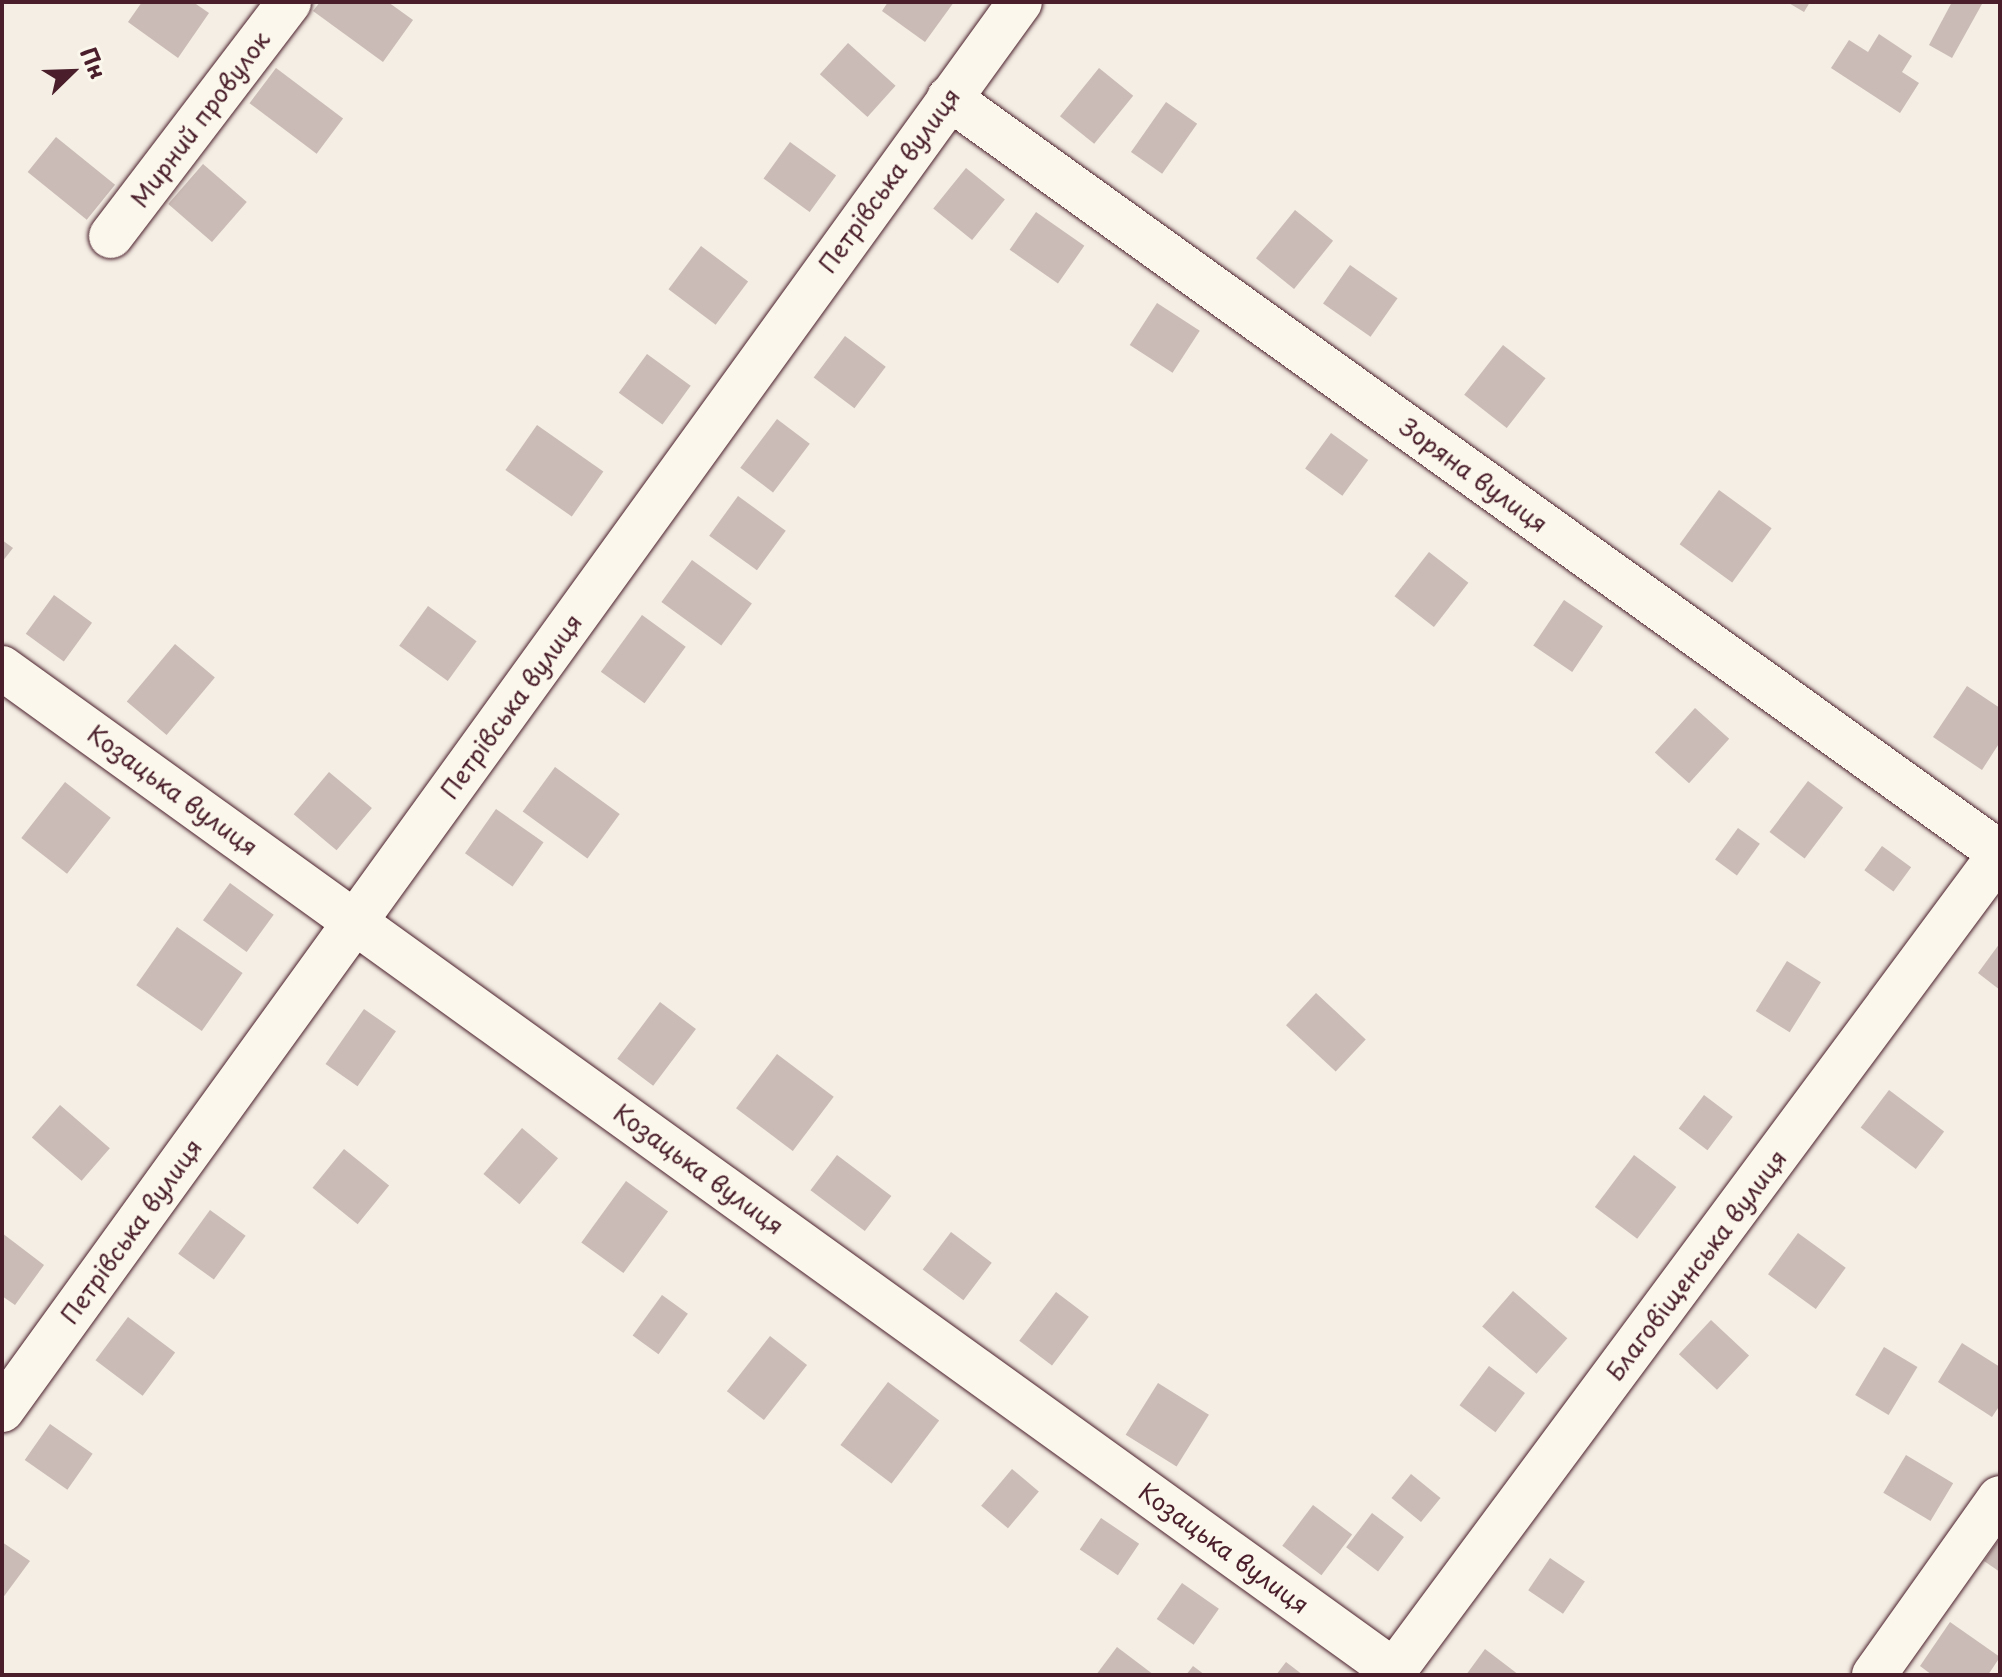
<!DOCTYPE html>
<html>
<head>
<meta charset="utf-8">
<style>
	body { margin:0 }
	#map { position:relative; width:2002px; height:1677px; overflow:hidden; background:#f4eee4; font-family:"Playpen Sans",sans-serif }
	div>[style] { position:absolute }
	.building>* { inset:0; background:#cabbb6; transform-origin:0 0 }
	.roads { filter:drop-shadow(0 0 2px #4a1f2b) drop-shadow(0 0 2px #4a1f2b) }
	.minor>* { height:44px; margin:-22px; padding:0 22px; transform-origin:22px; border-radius:22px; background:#fbf7ec }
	span { translate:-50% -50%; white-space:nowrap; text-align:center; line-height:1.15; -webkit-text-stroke:6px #fbf7ec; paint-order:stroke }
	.street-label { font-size:24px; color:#4a1f2b }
	.frame { position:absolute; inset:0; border:4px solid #4a1f2b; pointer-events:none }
	.north { position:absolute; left:32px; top:32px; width:80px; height:80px; -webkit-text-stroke:6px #fbf7ec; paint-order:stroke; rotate:67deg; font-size:22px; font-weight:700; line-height:32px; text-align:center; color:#4a1f2b }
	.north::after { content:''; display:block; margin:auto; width:28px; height:36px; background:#4a1f2b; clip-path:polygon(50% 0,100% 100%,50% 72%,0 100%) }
</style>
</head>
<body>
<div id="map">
	<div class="building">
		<div style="clip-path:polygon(142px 2px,193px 2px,209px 13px,178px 58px,128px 22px)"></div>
		<div style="clip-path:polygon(320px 2px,388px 2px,413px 20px,383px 62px,313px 11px)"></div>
		<div style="clip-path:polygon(888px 2px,954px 2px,925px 42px,882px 11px)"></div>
		<div style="clip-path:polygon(1787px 2px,1810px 2px,1804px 12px)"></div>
		<div style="clip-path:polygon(1952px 2px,1982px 4px,1952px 58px,1929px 45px)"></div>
		<div style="clip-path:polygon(1879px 34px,1912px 56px,1902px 72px,1919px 83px,1900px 113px,1831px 68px,1849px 40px,1868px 52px)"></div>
		<div style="left:848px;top:43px;width:64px;height:42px;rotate:42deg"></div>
		<div style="left:276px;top:68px;width:84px;height:44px;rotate:37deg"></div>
		<div style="left:1099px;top:68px;width:44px;height:62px;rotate:39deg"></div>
		<div style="left:1166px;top:102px;width:38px;height:61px;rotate:35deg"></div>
		<div style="left:56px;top:137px;width:76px;height:45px;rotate:39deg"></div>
		<div style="left:790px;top:142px;width:57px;height:45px;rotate:36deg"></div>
		<div style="left:203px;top:164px;width:58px;height:53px;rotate:41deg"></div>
		<div style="left:966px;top:168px;width:50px;height:52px;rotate:39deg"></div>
		<div style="left:1295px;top:210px;width:49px;height:62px;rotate:39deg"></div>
		<div style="left:1036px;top:212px;width:59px;height:46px;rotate:35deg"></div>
		<div style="left:701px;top:246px;width:59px;height:54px;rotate:37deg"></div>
		<div style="left:1350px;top:265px;width:58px;height:47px;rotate:35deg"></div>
		<div style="left:1157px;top:303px;width:51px;height:50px;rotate:33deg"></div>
		<div style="left:845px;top:336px;width:51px;height:52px;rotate:37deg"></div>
		<div style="left:1503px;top:345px;width:54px;height:63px;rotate:38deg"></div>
		<div style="left:647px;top:354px;width:54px;height:48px;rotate:36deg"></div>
		<div style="left:777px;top:419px;width:41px;height:61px;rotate:37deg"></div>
		<div style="left:537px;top:425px;width:81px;height:55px;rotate:35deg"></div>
		<div style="left:1331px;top:433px;width:46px;height:44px;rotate:36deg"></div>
		<div style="left:1719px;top:490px;width:65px;height:67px;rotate:36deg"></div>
		<div style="left:738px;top:496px;width:59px;height:49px;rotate:36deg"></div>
		<div style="clip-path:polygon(2px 540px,13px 548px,2px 562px)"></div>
		<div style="left:1429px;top:552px;width:50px;height:56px;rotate:38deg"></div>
		<div style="left:692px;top:560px;width:74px;height:52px;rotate:36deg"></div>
		<div style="left:54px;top:595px;width:47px;height:48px;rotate:36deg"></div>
		<div style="left:1564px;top:600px;width:47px;height:55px;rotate:34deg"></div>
		<div style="left:428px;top:606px;width:60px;height:49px;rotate:36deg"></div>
		<div style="left:642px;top:615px;width:54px;height:70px;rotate:36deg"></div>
		<div style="left:175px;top:644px;width:52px;height:75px;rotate:40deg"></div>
		<div style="clip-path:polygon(1967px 686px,2000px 708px,2000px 742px,1982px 770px,1933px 737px)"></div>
		<div style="left:1695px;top:708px;width:46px;height:60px;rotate:42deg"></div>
		<div style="left:555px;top:767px;width:80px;height:55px;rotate:36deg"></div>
		<div style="left:329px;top:772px;width:56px;height:55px;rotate:40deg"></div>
		<div style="left:1808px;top:781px;width:44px;height:64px;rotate:37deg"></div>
		<div style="left:65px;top:782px;width:58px;height:71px;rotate:38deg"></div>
		<div style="left:496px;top:809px;width:58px;height:54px;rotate:35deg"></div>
		<div style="left:1738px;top:828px;width:27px;height:39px;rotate:36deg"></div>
		<div style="left:1882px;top:846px;width:36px;height:30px;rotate:36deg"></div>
		<div style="left:230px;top:883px;width:54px;height:46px;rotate:36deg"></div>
		<div style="left:177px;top:927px;width:80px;height:71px;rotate:35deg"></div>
		<div style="clip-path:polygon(2000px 943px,2000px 990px,1978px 973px)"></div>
		<div style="left:1787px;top:961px;width:40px;height:59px;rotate:32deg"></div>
		<div style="left:1316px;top:993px;width:68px;height:44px;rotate:43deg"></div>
		<div style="left:660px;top:1002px;width:45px;height:71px;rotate:37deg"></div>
		<div style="left:364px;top:1009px;width:39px;height:67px;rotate:35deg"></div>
		<div style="left:777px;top:1054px;width:71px;height:68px;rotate:37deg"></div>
		<div style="left:1889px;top:1090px;width:69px;height:47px;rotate:37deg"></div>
		<div style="left:1704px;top:1095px;width:36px;height:42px;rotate:37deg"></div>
		<div style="left:60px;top:1105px;width:66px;height:43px;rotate:41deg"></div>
		<div style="left:522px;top:1128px;width:47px;height:60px;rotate:40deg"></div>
		<div style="left:344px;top:1149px;width:58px;height:50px;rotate:39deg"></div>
		<div style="left:837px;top:1155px;width:68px;height:44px;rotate:37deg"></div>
		<div style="left:1634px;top:1155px;width:53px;height:65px;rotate:37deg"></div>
		<div style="left:626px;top:1181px;width:52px;height:76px;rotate:36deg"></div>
		<div style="left:210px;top:1210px;width:44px;height:54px;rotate:36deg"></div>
		<div style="left:951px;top:1232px;width:51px;height:47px;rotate:37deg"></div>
		<div style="clip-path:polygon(2px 1233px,44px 1265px,15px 1305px,2px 1296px)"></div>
		<div style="left:1798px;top:1233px;width:59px;height:51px;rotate:36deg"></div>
		<div style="left:1513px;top:1291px;width:72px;height:47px;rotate:41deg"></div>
		<div style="left:1056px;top:1292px;width:41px;height:61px;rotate:37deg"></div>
		<div style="left:662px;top:1295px;width:32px;height:50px;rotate:36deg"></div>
		<div style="left:128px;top:1317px;width:59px;height:54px;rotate:37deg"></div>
		<div style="left:1711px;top:1320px;width:52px;height:47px;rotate:43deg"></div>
		<div style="left:770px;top:1336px;width:47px;height:70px;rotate:38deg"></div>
		<div style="clip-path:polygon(1962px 1343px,2000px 1367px,2000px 1405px,1992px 1417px,1938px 1382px)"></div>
		<div style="left:1884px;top:1347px;width:39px;height:56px;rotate:31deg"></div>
		<div style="left:1489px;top:1366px;width:45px;height:49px;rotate:37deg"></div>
		<div style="left:888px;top:1382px;width:64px;height:79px;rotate:37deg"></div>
		<div style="left:1158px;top:1383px;width:60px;height:61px;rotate:32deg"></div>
		<div style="left:50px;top:1424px;width:52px;height:44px;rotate:35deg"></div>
		<div style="left:1906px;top:1455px;width:55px;height:44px;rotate:31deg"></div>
		<div style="left:1012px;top:1469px;width:35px;height:48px;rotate:40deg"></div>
		<div style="left:1411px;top:1474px;width:38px;height:31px;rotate:39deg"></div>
		<div style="left:1313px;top:1505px;width:49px;height:51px;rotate:37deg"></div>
		<div style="left:1372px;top:1513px;width:40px;height:43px;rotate:37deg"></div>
		<div style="left:1101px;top:1518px;width:46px;height:38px;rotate:34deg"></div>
		<div style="clip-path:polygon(2000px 1538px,2000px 1572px,1984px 1561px)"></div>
		<div style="clip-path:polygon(2px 1542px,30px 1561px,2px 1599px)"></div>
		<div style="left:1550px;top:1558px;width:42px;height:39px;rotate:34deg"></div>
		<div style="left:1182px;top:1583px;width:45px;height:44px;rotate:35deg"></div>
		<div style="clip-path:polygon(1950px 1622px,2000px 1657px,1988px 1675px,1932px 1675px,1920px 1666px)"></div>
		<div style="clip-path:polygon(1117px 1647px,1154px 1675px,1096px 1675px)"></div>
		<div style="clip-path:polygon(1485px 1649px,1519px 1675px,1466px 1675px)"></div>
		<div style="clip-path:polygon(1286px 1662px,1303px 1675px,1276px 1675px)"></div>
		<div style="clip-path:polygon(1193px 1666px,1205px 1675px,1186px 1675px)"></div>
	</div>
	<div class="roads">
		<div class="minor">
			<div style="left:949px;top:98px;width:1294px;rotate:35.69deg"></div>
			<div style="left:111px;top:236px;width:294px;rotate:-52.7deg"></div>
			<div style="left:2px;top:668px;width:1716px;rotate:35.77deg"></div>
			<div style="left:2px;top:1410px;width:1737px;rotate:-54.13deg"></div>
			<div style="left:1391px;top:1675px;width:1022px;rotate:-53.43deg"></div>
			<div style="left:1874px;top:1675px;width:217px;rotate:-54.6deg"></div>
		</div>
	</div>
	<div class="street-label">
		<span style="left:200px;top:119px;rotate:-53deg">Мирний провулок</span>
		<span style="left:889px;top:180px;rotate:-54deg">Петрівська вулиця</span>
		<span style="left:1474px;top:475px;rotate:36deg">Зоряна вулиця</span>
		<span style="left:511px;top:706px;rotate:-54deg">Петрівська вулиця</span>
		<span style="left:173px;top:790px;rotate:36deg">Козацька вулиця</span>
		<span style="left:699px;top:1169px;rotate:36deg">Козацька вулиця</span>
		<span style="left:131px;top:1231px;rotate:-54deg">Петрівська вулиця</span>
		<span style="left:1696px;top:1265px;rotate:-53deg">Благовіщенська вулиця</span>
		<span style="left:1224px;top:1548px;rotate:36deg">Козацька вулиця</span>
	</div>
	<div class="frame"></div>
	<div class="north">Пн</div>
</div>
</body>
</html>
